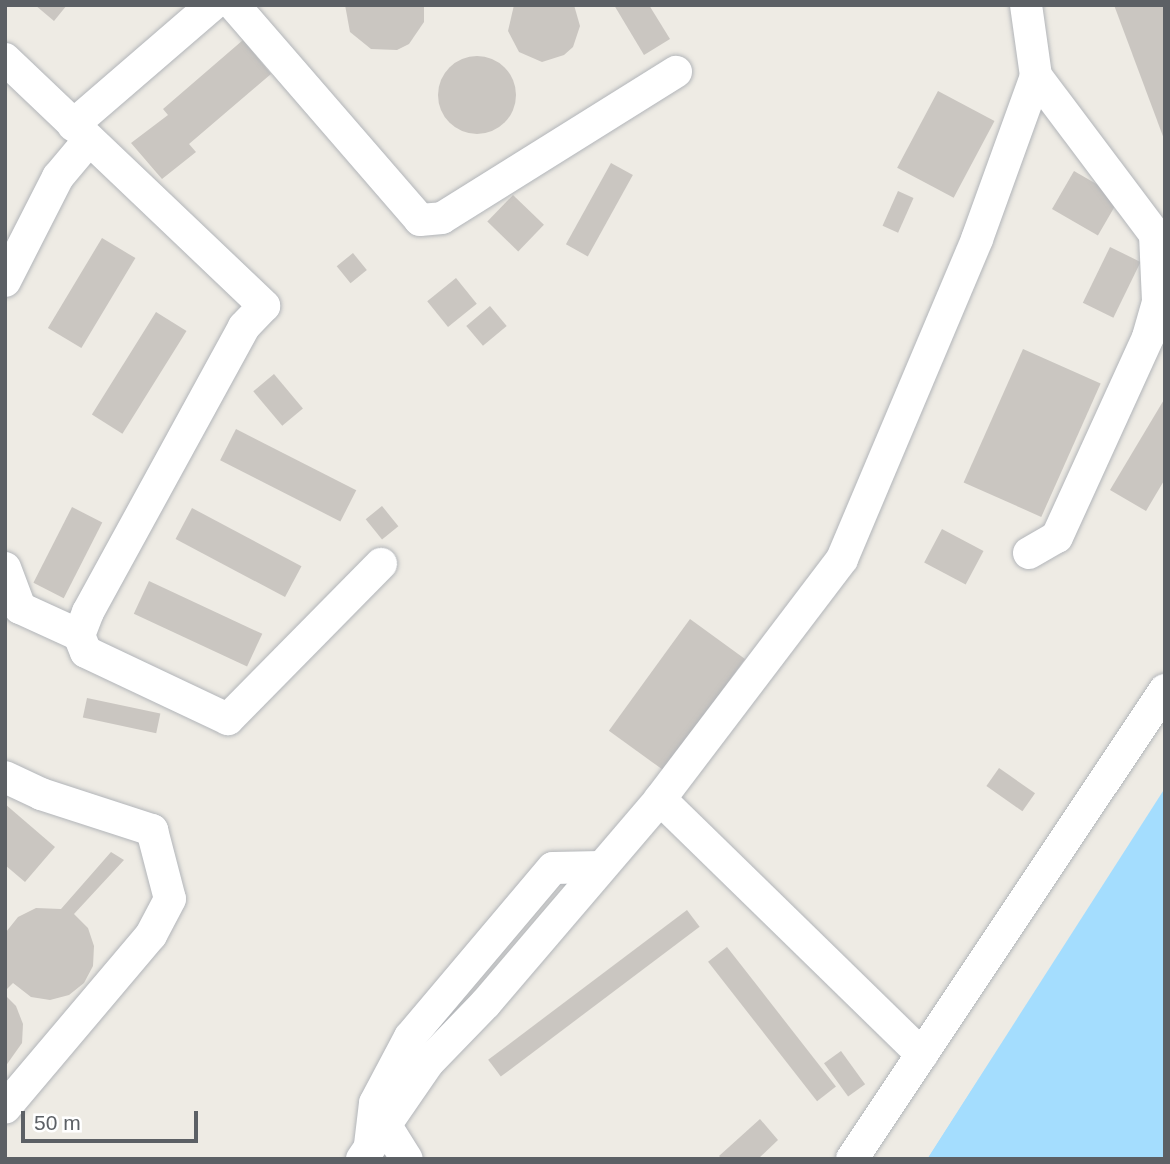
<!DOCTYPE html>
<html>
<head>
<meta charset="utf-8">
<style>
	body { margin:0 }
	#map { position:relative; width:1170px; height:1164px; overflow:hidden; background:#eeebe4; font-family:Helvetica,sans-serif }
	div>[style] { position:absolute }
	.water>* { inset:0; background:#a4ddfe }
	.pier>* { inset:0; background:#eeebe4 }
	.building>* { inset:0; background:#cac6c1; transform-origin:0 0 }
	.round { border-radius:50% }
	.roads { filter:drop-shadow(0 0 2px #b2b5b9) drop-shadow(0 0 2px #b2b5b9) }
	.minor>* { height:32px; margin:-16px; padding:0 16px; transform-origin:16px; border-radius:16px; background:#fff }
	span { translate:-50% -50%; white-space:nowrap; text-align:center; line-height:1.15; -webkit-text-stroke:7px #fff; paint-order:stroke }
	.frame { position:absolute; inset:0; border:7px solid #5c6065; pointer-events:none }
	.scale { position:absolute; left:21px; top:1111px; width:177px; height:32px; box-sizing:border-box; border:4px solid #5c6065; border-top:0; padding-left:9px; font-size:21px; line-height:24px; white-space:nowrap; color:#5c6065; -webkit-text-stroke:5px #fff; paint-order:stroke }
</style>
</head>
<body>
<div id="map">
	<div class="water">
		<div style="clip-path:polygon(1165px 788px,1165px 1159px,927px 1159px)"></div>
	</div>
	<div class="pier">
		<div style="clip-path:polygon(1165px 784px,927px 1159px,924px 1159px,1162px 786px)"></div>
	</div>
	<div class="building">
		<div style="clip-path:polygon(35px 5px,67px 5px,54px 21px)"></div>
		<div style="clip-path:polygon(345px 5px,424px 5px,424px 22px,409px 44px,397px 50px,371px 49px,350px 32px)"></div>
		<div style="clip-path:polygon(514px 5px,574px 5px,580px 26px,573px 47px,564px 55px,542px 62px,519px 52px,508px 31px)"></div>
		<div style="clip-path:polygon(614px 5px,649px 5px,670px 39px,644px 55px)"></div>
		<div style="clip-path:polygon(1114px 5px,1165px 5px,1165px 139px,1164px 139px)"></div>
		<div style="clip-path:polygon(243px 40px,271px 74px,189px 144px,196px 152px,162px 179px,131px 143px,168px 115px,163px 109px)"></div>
		<div class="round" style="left:438px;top:56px;width:78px;height:78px"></div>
		<div style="left:938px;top:91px;width:64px;height:87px;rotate:28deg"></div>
		<div style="left:611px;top:163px;width:25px;height:93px;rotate:29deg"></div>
		<div style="left:1074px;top:171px;width:53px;height:44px;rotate:30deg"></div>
		<div style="left:898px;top:191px;width:17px;height:38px;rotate:24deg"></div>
		<div style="left:513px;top:195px;width:43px;height:37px;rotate:44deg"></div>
		<div style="left:102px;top:238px;width:39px;height:105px;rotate:31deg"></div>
		<div style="left:1110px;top:247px;width:34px;height:62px;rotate:26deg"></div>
		<div style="left:353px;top:253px;width:22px;height:21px;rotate:51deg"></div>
		<div style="left:456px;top:278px;width:33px;height:37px;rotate:51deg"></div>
		<div style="left:490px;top:306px;width:26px;height:31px;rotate:50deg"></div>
		<div style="left:156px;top:312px;width:36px;height:121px;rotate:32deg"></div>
		<div style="left:1023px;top:349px;width:85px;height:146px;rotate:24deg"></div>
		<div style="left:274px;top:374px;width:45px;height:27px;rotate:50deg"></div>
		<div style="clip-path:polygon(1165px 398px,1165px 479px,1146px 511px,1110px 490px)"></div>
		<div style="left:236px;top:429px;width:135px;height:35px;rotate:27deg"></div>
		<div style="left:382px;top:506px;width:26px;height:21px;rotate:51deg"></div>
		<div style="left:72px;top:507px;width:34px;height:85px;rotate:27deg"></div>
		<div style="left:192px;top:508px;width:124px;height:35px;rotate:28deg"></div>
		<div style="left:942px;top:529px;width:47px;height:38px;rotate:28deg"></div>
		<div style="left:149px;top:581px;width:125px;height:36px;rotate:25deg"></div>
		<div style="left:690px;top:619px;width:68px;height:138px;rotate:36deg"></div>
		<div style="left:87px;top:698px;width:75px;height:20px;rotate:12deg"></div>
		<div style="left:999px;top:768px;width:44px;height:22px;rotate:35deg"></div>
		<div style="clip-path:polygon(5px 804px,55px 847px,25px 882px,5px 865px)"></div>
		<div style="clip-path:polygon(111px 852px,124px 860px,74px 914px,88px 928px,94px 946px,93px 966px,84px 983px,69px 995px,50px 1000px,31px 997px,13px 983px,5px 991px,6px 932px,18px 917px,36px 908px,61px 909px)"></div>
		<div style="left:687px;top:910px;width:21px;height:249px;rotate:53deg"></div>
		<div style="left:727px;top:947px;width:177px;height:24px;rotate:52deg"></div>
		<div style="clip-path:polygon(5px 995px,16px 1006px,23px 1024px,22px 1043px,5px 1067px)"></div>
		<div style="left:841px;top:1051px;width:41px;height:21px;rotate:54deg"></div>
		<div style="clip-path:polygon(760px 1119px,778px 1140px,758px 1159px,722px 1159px,719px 1156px)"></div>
	</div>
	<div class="roads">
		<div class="minor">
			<div style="left:234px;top:5px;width:284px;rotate:49.1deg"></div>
			<div style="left:420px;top:220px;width:22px;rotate:-5deg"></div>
			<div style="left:442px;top:218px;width:276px;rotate:-32deg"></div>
			<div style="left:5px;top:59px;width:358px;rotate:43.6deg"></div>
			<div style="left:264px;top:306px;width:29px;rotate:134deg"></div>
			<div style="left:244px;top:327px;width:325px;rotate:118.7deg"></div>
			<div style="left:88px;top:612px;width:25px;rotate:111deg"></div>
			<div style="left:79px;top:635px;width:18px;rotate:68deg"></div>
			<div style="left:86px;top:652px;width:157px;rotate:25.3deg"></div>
			<div style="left:228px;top:719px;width:218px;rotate:-45.4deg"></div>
			<div style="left:1036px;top:76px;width:215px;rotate:53.1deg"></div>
			<div style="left:73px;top:125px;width:184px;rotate:-40.8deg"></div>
			<div style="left:5px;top:281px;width:117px;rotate:-63deg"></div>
			<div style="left:58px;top:177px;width:48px;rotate:-50deg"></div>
			<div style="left:1029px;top:553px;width:32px;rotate:-30deg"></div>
			<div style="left:1057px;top:537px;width:220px;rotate:-65.5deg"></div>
			<div style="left:1148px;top:337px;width:37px;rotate:-74deg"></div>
			<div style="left:1158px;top:301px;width:66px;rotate:-92.6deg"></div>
			<div style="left:5px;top:568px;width:43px;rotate:69.4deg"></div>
			<div style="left:20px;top:608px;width:65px;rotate:24.6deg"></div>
			<div style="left:5px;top:777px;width:40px;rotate:25deg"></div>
			<div style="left:41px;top:794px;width:117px;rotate:18deg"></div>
			<div style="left:152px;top:830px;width:71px;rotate:75.4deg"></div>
			<div style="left:170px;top:899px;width:41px;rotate:117.8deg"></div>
			<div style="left:151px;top:935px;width:226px;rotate:130.2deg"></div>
			<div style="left:660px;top:799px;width:366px;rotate:44.3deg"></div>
			<div style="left:386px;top:1126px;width:39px;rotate:58deg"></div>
			<div style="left:370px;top:1145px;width:42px;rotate:-83.2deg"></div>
			<div style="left:375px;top:1103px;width:75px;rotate:-62.1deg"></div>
			<div style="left:410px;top:1037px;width:221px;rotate:-49.8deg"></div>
			<div style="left:553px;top:868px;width:48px;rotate:-1.2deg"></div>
			<div style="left:362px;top:1159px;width:116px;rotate:-55.5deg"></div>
			<div style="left:428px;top:1063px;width:83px;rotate:-46deg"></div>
			<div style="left:486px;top:1003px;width:268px;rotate:-49.5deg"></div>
			<div style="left:660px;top:799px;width:301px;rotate:-52.8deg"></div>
			<div style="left:842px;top:559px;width:347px;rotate:-67.1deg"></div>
			<div style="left:977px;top:239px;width:173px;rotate:-70.1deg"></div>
			<div style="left:1036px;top:76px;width:72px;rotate:-98deg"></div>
			<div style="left:852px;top:1159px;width:564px;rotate:-56.28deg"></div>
		</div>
	</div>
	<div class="frame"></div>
	<div class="scale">50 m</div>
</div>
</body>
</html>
